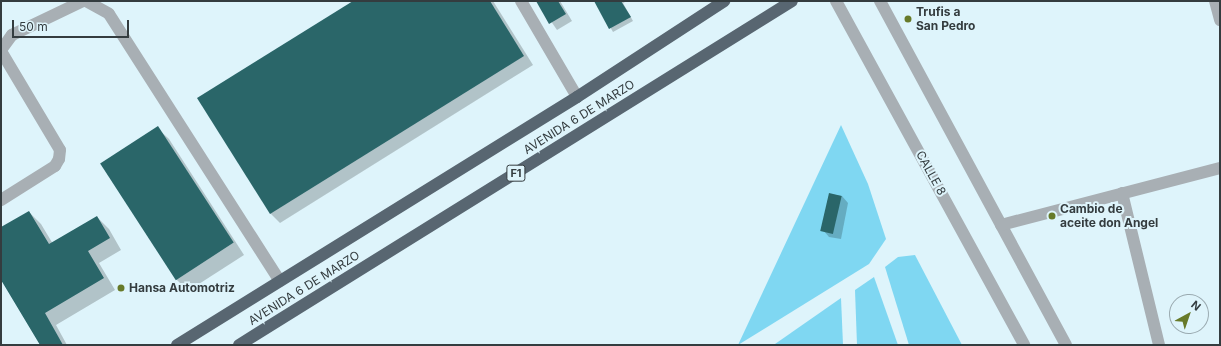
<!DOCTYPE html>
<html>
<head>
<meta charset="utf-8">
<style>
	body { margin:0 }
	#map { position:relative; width:1221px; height:346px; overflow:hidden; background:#def4fb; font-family:Inter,sans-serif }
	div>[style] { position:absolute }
	.green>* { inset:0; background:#7fd7f2 }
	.shadow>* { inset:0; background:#0003 }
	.building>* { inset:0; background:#2a6669; transform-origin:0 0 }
	.minor>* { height:12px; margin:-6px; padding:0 6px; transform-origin:6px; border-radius:6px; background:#a8afb4 }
	.highway>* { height:12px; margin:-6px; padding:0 6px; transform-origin:6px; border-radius:6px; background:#586671 }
	.dots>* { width:11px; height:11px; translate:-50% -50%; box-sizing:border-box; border:2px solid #def4fb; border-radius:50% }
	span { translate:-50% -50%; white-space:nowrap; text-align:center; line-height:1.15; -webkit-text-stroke:4px #def4fb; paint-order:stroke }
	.shield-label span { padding:1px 3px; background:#def4fb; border:1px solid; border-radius:3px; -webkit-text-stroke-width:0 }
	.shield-label { font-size:11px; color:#343c3f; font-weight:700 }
	.poi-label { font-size:12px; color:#343c3f; font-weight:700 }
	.left { translate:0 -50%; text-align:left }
	.street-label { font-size:12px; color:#343c3f }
	.frame { position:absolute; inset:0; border:2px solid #343c3f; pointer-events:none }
	.north { position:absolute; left:1169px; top:294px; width:40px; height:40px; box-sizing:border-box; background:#def4fb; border:1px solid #9aaab0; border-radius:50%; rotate:40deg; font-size:11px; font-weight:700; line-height:16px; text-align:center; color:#343c3f }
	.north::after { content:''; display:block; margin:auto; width:14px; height:18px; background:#677a29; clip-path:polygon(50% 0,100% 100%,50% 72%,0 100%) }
	.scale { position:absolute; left:12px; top:20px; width:117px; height:18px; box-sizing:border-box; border:2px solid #343c3f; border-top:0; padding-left:5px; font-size:12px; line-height:14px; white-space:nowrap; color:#343c3f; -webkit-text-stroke:3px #def4fb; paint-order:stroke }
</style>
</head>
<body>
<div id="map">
	<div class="green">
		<div style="clip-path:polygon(841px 125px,868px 184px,886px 239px,869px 264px,738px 345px)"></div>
		<div style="clip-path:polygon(915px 255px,962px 345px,909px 345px,885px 267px,898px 257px)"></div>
		<div style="clip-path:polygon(874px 277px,898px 345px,857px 345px,855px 290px)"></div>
		<div style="clip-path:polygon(841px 298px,843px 345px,775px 345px,775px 344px)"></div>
	</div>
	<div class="shadow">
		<div style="clip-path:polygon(355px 1px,493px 1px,533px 65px,280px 223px,270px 213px)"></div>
		<div style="clip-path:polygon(537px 1px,560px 1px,572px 21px,557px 30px)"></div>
		<div style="clip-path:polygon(595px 1px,627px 1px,623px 3px,633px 21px,613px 32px)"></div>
		<div style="clip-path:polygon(157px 128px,169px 139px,244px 255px,188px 291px,176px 279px,101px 164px)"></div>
		<div style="clip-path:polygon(830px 194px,842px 196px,848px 203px,841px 239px,829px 237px,823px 230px)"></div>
		<div style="clip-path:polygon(29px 212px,41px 224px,53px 244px,97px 217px,109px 229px,121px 250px,99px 263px,115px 290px,56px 325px,67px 345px,41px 345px,1px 278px,1px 229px)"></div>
	</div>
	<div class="building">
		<div style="clip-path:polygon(353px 1px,490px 1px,524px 56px,270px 214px,197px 98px)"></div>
		<div style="clip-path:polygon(536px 1px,558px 1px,566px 14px,549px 24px)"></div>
		<div style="clip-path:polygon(594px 1px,621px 1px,631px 17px,609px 29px)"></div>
		<div style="left:158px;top:126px;width:139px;height:69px;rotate:57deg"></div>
		<div style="left:829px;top:193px;width:13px;height:39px;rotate:13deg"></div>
		<div style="clip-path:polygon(29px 211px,49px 244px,97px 216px,110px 238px,88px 251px,104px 278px,45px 313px,63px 345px,40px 345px,1px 280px,1px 227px)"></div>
	</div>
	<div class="minor">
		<div style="left:86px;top:1px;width:26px;rotate:29deg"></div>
		<div style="left:109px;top:14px;width:317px;rotate:57.4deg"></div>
		<div style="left:521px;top:1px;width:111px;rotate:59.7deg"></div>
		<div style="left:836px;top:1px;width:392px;rotate:61.3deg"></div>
		<div style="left:880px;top:1px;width:391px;rotate:61.6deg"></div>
		<div style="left:1215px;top:1px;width:20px;rotate:75deg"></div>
		<div style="left:1px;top:50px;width:19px;rotate:-54deg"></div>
		<div style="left:12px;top:35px;width:79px;rotate:-25.6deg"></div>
		<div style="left:1px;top:51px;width:115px;rotate:59.2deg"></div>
		<div style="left:60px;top:150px;width:9px;rotate:96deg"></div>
		<div style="left:59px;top:159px;width:8px;rotate:120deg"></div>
		<div style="left:55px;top:166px;width:64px;rotate:147.8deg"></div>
		<div style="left:1122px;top:193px;width:156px;rotate:76.3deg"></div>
		<div style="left:1001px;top:225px;width:226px;rotate:-14.6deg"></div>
	</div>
	<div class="highway">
		<div style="left:177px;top:345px;width:471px;rotate:-31.8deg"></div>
		<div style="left:577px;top:97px;width:176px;rotate:-33.1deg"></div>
		<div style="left:239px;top:345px;width:651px;rotate:-31.88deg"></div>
	</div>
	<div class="dots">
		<div style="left:908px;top:19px;background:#677a29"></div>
		<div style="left:1052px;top:216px;background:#677a29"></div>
		<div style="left:121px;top:288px;background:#677a29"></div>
	</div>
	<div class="shield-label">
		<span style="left:516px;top:173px">F1</span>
	</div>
	<div class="poi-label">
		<span class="left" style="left:916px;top:19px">Trufis a<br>San Pedro</span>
		<span class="left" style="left:1060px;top:216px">Cambio de<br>aceite don Angel</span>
		<span class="left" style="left:129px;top:288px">Hansa Automotriz</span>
	</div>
	<div class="street-label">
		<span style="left:579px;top:117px;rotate:-32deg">AVENIDA 6 DE MARZO</span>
		<span style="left:931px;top:173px;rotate:61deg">CALLE 8</span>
		<span style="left:304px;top:288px;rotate:-32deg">AVENIDA 6 DE MARZO</span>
	</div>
	<div class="frame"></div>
	<div class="north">N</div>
	<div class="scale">50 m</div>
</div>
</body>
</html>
